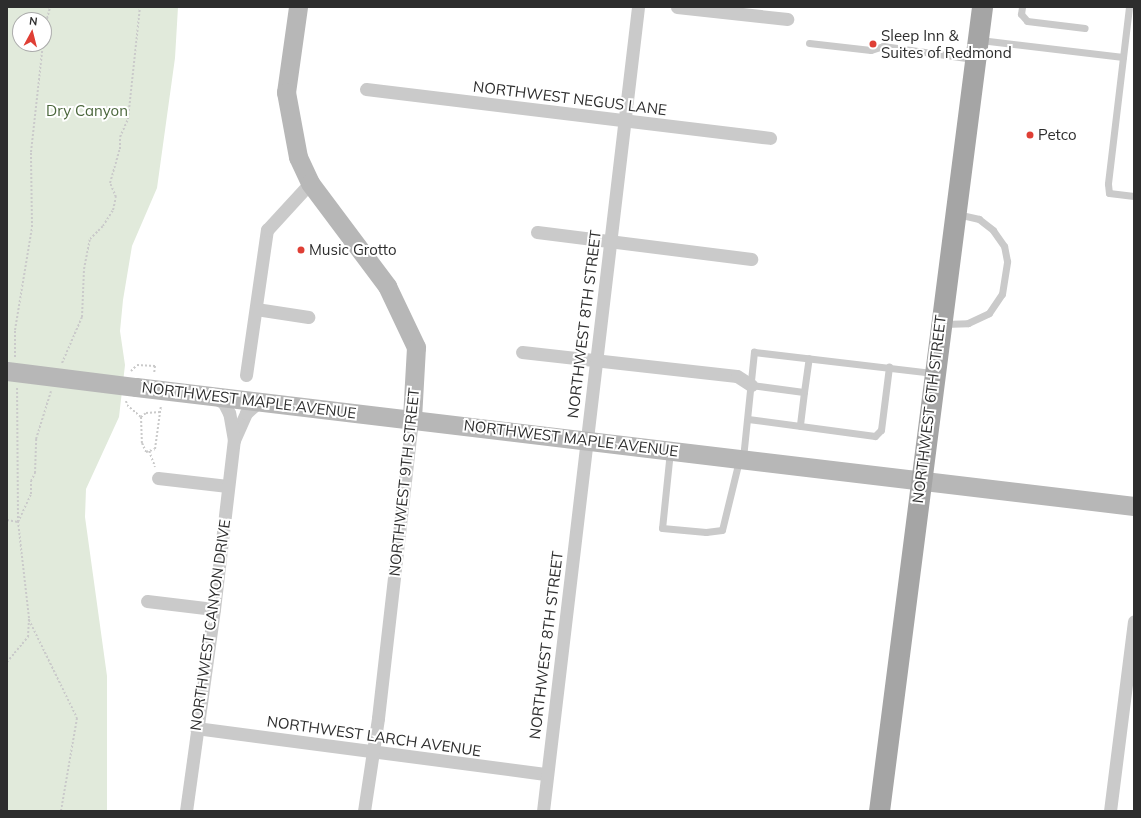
<!DOCTYPE html>
<html>
<head>
<meta charset="utf-8">
<style>
	body { margin:0 }
	#map { position:relative; width:1141px; height:818px; overflow:hidden; background:#fff; font-family:Mulish,sans-serif }
	div>[style] { position:absolute }
	.green>* { inset:0; background:#e1eadb }
	.path>* { height:2px; margin-top:-1px; transform-origin:0; background:repeating-linear-gradient(90deg,#cacaca 0 2px,transparent 0 4px) }
	.lane>* { height:7px; margin:-3.5px; padding:0 3.5px; transform-origin:3.5px; border-radius:3.5px; background:#cacaca }
	.street>* { height:13px; margin:-6.5px; padding:0 6.5px; transform-origin:6.5px; border-radius:6.5px; background:#cacaca }
	.secondary>* { height:19px; margin:-9.5px; padding:0 9.5px; transform-origin:9.5px; border-radius:9.5px; background:#b7b7b7 }
	.primary>* { height:21px; margin:-10.5px; padding:0 10.5px; transform-origin:10.5px; border-radius:10.5px; background:#a5a5a5 }
	.secondary-bridge>* { height:19px; margin:-9.5px; padding:0 9.5px; transform-origin:9.5px; border-radius:9.5px; background:#b7b7b7 }
	.dots>* { width:11px; height:11px; translate:-50% -50%; box-sizing:border-box; border:2px solid #fff; border-radius:50% }
	span { translate:-50% -50%; white-space:nowrap; text-align:center; line-height:1.15; -webkit-text-stroke:4px #fff; paint-order:stroke }
	.poi-label { font-size:15px; color:#2d2d2d }
	.left { translate:0 -50%; text-align:left }
	.street-label { font-size:15px; color:#2d2d2d }
	.park-label { font-size:15px; color:#4b673c }
	.frame { position:absolute; inset:0; border:8px solid #2d2d2d; pointer-events:none }
	.north { position:absolute; left:12px; top:12px; width:40px; height:40px; box-sizing:border-box; background:#fff; border:1px solid #ababab; border-radius:50%; rotate:7deg; font-size:11px; font-weight:700; line-height:16px; text-align:center; color:#2d2d2d }
	.north::after { content:''; display:block; margin:auto; width:14px; height:18px; background:#df3f35; clip-path:polygon(50% 0,100% 100%,50% 72%,0 100%) }
</style>
</head>
<body>
<div id="map">
	<div class="green">
		<div style="clip-path:polygon(evenodd,7px 7px,178px 7px,175px 58px,157px 188px,132px 246px,123px 300px,120px 331px,125px 365px,119px 417px,86px 489px,85px 517px,107px 676px,107px 811px,7px 811px,7px 7px,20px 20px,44px 20px,44px 44px,20px 44px,20px 20px)"></div>
	</div>
	<div class="path">
		<div style="left:44px;top:30px;width:24px;rotate:-75deg"></div>
		<div style="left:15px;top:357px;width:27px;rotate:-90deg"></div>
		<div style="left:15px;top:330px;width:104px;rotate:-80.6deg"></div>
		<div style="left:32px;top:227px;width:75px;rotate:-90.8deg"></div>
		<div style="left:31px;top:152px;width:109px;rotate:-83.7deg"></div>
		<div style="left:62px;top:363px;width:50px;rotate:-66.5deg"></div>
		<div style="left:82px;top:317px;width:48px;rotate:-87.6deg"></div>
		<div style="left:84px;top:269px;width:31px;rotate:-79deg"></div>
		<div style="left:90px;top:239px;width:18px;rotate:-45deg"></div>
		<div style="left:103px;top:226px;width:19px;rotate:-58deg"></div>
		<div style="left:113px;top:210px;width:13px;rotate:-77deg"></div>
		<div style="left:116px;top:197px;width:15px;rotate:-113deg"></div>
		<div style="left:110px;top:183px;width:35px;rotate:-74deg"></div>
		<div style="left:120px;top:149px;width:12px;rotate:-90deg"></div>
		<div style="left:120px;top:137px;width:20px;rotate:-66deg"></div>
		<div style="left:128px;top:119px;width:113px;rotate:-83.9deg"></div>
		<div style="left:131px;top:371px;width:8px;rotate:-45deg"></div>
		<div style="left:137px;top:365px;width:18px;rotate:3deg"></div>
		<div style="left:155px;top:366px;width:8px;rotate:97deg"></div>
		<div style="left:126px;top:401px;width:4px;rotate:76deg"></div>
		<div style="left:127px;top:405px;width:18px;rotate:41deg"></div>
		<div style="left:141px;top:417px;width:26px;rotate:88deg"></div>
		<div style="left:142px;top:443px;width:10px;rotate:66deg"></div>
		<div style="left:146px;top:452px;width:9px;rotate:-18deg"></div>
		<div style="left:155px;top:449px;width:44px;rotate:-82.2deg"></div>
		<div style="left:141px;top:417px;width:6px;rotate:-39deg"></div>
		<div style="left:146px;top:413px;width:14px;rotate:-4deg"></div>
		<div style="left:149px;top:451px;width:17px;rotate:69deg"></div>
		<div style="left:7px;top:520px;width:11px;rotate:10deg"></div>
		<div style="left:18px;top:522px;width:31px;rotate:-65deg"></div>
		<div style="left:31px;top:494px;width:13px;rotate:-90deg"></div>
		<div style="left:31px;top:481px;width:9px;rotate:-63deg"></div>
		<div style="left:35px;top:473px;width:34px;rotate:-88deg"></div>
		<div style="left:36px;top:439px;width:50px;rotate:-72.6deg"></div>
		<div style="left:29px;top:620px;width:109px;rotate:63.9deg"></div>
		<div style="left:77px;top:718px;width:94px;rotate:99.8deg"></div>
		<div style="left:7px;top:662px;width:33px;rotate:-50deg"></div>
		<div style="left:28px;top:637px;width:19px;rotate:-87deg"></div>
		<div style="left:29px;top:618px;width:97px;rotate:-96.5deg"></div>
		<div style="left:18px;top:522px;width:135px;rotate:-90.4deg"></div>
	</div>
	<div class="lane">
		<div style="left:1022px;top:7px;width:7px;rotate:98deg"></div>
		<div style="left:1021px;top:14px;width:9px;rotate:49deg"></div>
		<div style="left:1027px;top:21px;width:58px;rotate:6.9deg"></div>
		<div style="left:1129px;top:7px;width:178px;rotate:96.8deg"></div>
		<div style="left:1108px;top:184px;width:9px;rotate:84deg"></div>
		<div style="left:1109px;top:193px;width:25px;rotate:7deg"></div>
		<div style="left:980px;top:40px;width:144px;rotate:6.8deg"></div>
		<div style="left:809px;top:43px;width:62px;rotate:6.4deg"></div>
		<div style="left:871px;top:50px;width:13px;rotate:-18deg"></div>
		<div style="left:883px;top:46px;width:91px;rotate:8.2deg"></div>
		<div style="left:944px;top:324px;width:24px;rotate:-2deg"></div>
		<div style="left:968px;top:323px;width:23px;rotate:-25deg"></div>
		<div style="left:989px;top:313px;width:23px;rotate:-56deg"></div>
		<div style="left:1002px;top:294px;width:33px;rotate:-81deg"></div>
		<div style="left:1007px;top:261px;width:15px;rotate:-101deg"></div>
		<div style="left:1004px;top:246px;width:19px;rotate:-125deg"></div>
		<div style="left:993px;top:230px;width:18px;rotate:-142deg"></div>
		<div style="left:979px;top:219px;width:22px;rotate:-167deg"></div>
		<div style="left:751px;top:385px;width:53px;rotate:7.5deg"></div>
		<div style="left:804px;top:392px;width:34px;rotate:97deg"></div>
		<div style="left:804px;top:392px;width:34px;rotate:-82deg"></div>
		<div style="left:748px;top:419px;width:128px;rotate:7.6deg"></div>
		<div style="left:875px;top:436px;width:8px;rotate:-45deg"></div>
		<div style="left:881px;top:430px;width:64px;rotate:-82.8deg"></div>
		<div style="left:670px;top:451px;width:77px;rotate:95.9deg"></div>
		<div style="left:662px;top:528px;width:44px;rotate:5.2deg"></div>
		<div style="left:706px;top:532px;width:16px;rotate:-7deg"></div>
		<div style="left:722px;top:530px;width:72px;rotate:-76.3deg"></div>
		<div style="left:743px;top:458px;width:107px;rotate:-84.1deg"></div>
		<div style="left:754px;top:352px;width:181px;rotate:6.7deg"></div>
	</div>
	<div class="street">
		<div style="left:677px;top:7px;width:111px;rotate:6.2deg"></div>
		<div style="left:366px;top:89px;width:407px;rotate:6.9deg"></div>
		<div style="left:537px;top:232px;width:216px;rotate:7.2deg"></div>
		<div style="left:256px;top:309px;width:53px;rotate:8.7deg"></div>
		<div style="left:522px;top:352px;width:216px;rotate:6.4deg"></div>
		<div style="left:737px;top:376px;width:17px;rotate:33deg"></div>
		<div style="left:246px;top:375px;width:147px;rotate:-81.8deg"></div>
		<div style="left:267px;top:230px;width:64px;rotate:-47.5deg"></div>
		<div style="left:234px;top:440px;width:30px;rotate:-66deg"></div>
		<div style="left:246px;top:413px;width:18px;rotate:-41deg"></div>
		<div style="left:158px;top:478px;width:70px;rotate:6.5deg"></div>
		<div style="left:147px;top:601px;width:67px;rotate:6.8deg"></div>
		<div style="left:196px;top:728px;width:354px;rotate:7.5deg"></div>
		<div style="left:186px;top:811px;width:204px;rotate:-82.1deg"></div>
		<div style="left:214px;top:609px;width:170px;rotate:-83.3deg"></div>
		<div style="left:234px;top:440px;width:27px;rotate:-100deg"></div>
		<div style="left:229px;top:413px;width:11px;rotate:-117deg"></div>
		<div style="left:224px;top:403px;width:12px;rotate:-149deg"></div>
		<div style="left:364px;top:811px;width:94px;rotate:-81.4deg"></div>
		<div style="left:378px;top:718px;width:301px;rotate:-83.5deg"></div>
		<div style="left:543px;top:811px;width:810px;rotate:-83.26deg"></div>
		<div style="left:1110px;top:811px;width:191px;rotate:-82.8deg"></div>
	</div>
	<div class="secondary">
		<div style="left:298px;top:7px;width:86px;rotate:98deg"></div>
		<div style="left:286px;top:92px;width:66px;rotate:79.5deg"></div>
		<div style="left:298px;top:157px;width:29px;rotate:65deg"></div>
		<div style="left:310px;top:183px;width:129px;rotate:53.2deg"></div>
		<div style="left:387px;top:286px;width:68px;rotate:64.6deg"></div>
		<div style="left:416px;top:347px;width:72px;rotate:93.2deg"></div>
		<div style="left:136px;top:387px;width:1005px;rotate:6.8deg"></div>
	</div>
	<div class="primary">
		<div style="left:879px;top:811px;width:811px;rotate:-82.7deg"></div>
	</div>
	<div class="secondary-bridge">
		<div style="left:7px;top:371px;width:130px;rotate:7.1deg"></div>
	</div>
	<div class="dots">
		<div style="left:873px;top:44px;background:#df3f35"></div>
		<div style="left:1030px;top:135px;background:#df3f35"></div>
		<div style="left:301px;top:250px;background:#df3f35"></div>
	</div>
	<div class="poi-label">
		<span class="left" style="left:881px;top:44px">Sleep Inn &amp;<br>Suites of Redmond</span>
		<span class="left" style="left:1038px;top:135px">Petco</span>
		<span class="left" style="left:309px;top:250px">Music Grotto</span>
	</div>
	<div class="street-label">
		<span style="left:570px;top:98px;rotate:7deg">NORTHWEST NEGUS LANE</span>
		<span style="left:584px;top:324px;rotate:-83deg">NORTHWEST 8TH STREET</span>
		<span style="left:249px;top:400px;rotate:7deg">NORTHWEST MAPLE AVENUE</span>
		<span style="left:929px;top:409px;rotate:-83deg">NORTHWEST 6TH STREET</span>
		<span style="left:571px;top:438px;rotate:7deg">NORTHWEST MAPLE AVENUE</span>
		<span style="left:404px;top:482px;rotate:-84deg">NORTHWEST 9TH STREET</span>
		<span style="left:210px;top:625px;rotate:-82deg">NORTHWEST CANYON DRIVE</span>
		<span style="left:546px;top:645px;rotate:-83deg">NORTHWEST 8TH STREET</span>
		<span style="left:374px;top:736px;rotate:8deg">NORTHWEST LARCH AVENUE</span>
	</div>
	<div class="park-label">
		<span style="left:87px;top:111px">Dry Canyon</span>
	</div>
	<div class="frame"></div>
	<div class="north">N</div>
</div>
</body>
</html>
